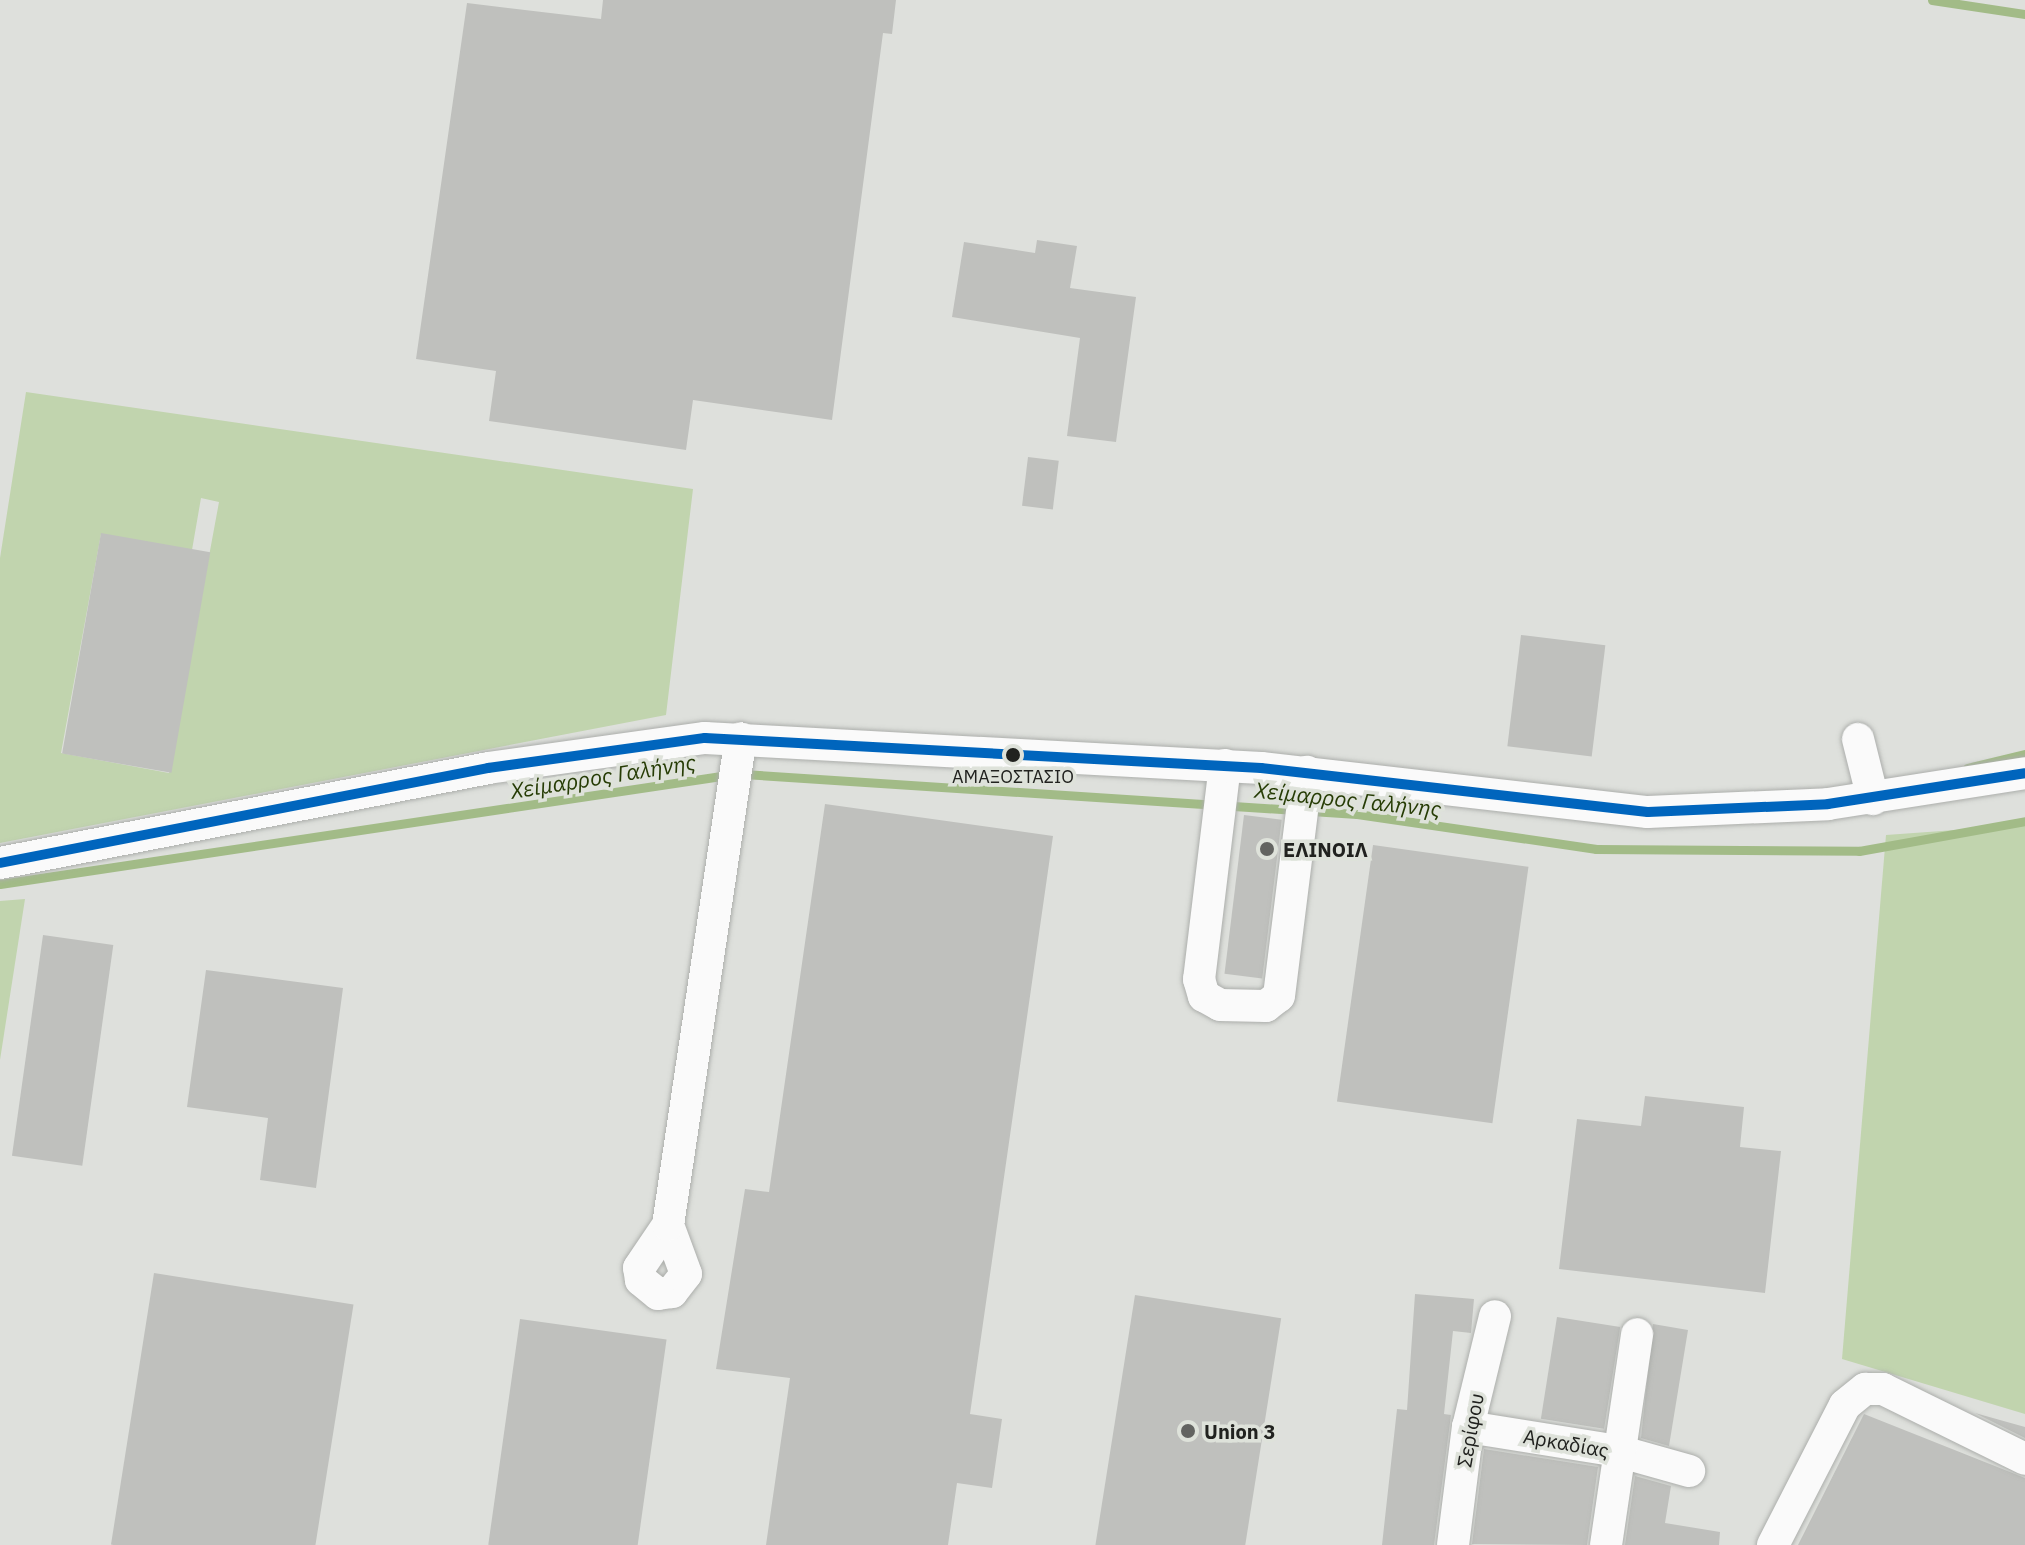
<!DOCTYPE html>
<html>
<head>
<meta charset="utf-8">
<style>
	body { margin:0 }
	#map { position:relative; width:2025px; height:1545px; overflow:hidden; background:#dee0dc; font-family:"IBM Plex Sans",sans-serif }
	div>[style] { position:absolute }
	.green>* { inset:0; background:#c1d4ae }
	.stream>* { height:9px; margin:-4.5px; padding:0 4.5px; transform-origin:4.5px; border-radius:4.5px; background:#a2bb87 }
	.building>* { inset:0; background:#bfc0bd; transform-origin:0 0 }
	.roads { filter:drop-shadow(0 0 2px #acaeab) drop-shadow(0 0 2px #acaeab) }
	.minor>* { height:32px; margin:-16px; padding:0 16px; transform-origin:16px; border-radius:16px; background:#fafafa }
	.bus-1>* { height:10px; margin:-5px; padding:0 5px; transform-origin:5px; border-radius:5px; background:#0065bd }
	.dots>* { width:22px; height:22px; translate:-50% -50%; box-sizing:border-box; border:4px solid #dee2da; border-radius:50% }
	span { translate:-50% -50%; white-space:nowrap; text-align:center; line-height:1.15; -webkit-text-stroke:7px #dee2da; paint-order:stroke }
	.bus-label { font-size:18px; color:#21221f }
	.poi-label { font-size:20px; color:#21221f; font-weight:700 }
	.left { translate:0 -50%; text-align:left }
	.street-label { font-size:20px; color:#21221f }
	.water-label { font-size:22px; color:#263c05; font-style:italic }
</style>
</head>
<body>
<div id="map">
	<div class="green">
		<div style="clip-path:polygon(evenodd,26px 392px,693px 489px,666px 715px,0 843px,0 558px,26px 392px,201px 498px,219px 502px,169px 773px,61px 753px,101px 534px,192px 550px,201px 498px)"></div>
		<div style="clip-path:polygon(2025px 825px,2025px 1414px,1842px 1359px,1886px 835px)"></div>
		<div style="clip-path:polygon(25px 899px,0 1060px,0 901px)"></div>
	</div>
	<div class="stream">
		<div style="left:1932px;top:0;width:94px;rotate:8.6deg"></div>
		<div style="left:1967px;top:768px;width:60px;rotate:-13.6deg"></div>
		<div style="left:743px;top:774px;width:615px;rotate:3.73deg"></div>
		<div style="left:1357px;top:814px;width:242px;rotate:8.3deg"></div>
		<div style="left:1596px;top:849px;width:263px;rotate:0.4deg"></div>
		<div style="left:1859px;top:851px;width:169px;rotate:-10.2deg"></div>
		<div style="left:0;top:884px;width:736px;rotate:-8.52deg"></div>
	</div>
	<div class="building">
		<div style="clip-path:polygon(603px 0,896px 0,892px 34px,883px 33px,832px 420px,693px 400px,686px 450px,489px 421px,496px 371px,416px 359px,467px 3px,601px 19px)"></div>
		<div style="clip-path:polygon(1037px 240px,1077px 246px,1070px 288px,1136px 297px,1116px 442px,1067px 436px,1080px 338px,952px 317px,964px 242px,1035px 253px)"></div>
		<div style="left:1028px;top:457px;width:31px;height:49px;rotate:7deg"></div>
		<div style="left:101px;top:533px;width:111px;height:224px;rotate:10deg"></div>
		<div style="left:1521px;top:635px;width:85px;height:112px;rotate:7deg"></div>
		<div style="clip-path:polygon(825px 804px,1053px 836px,970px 1414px,1002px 1419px,992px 1488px,957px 1483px,948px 1545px,766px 1545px,790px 1378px,716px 1369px,745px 1189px,769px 1192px)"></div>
		<div style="left:1244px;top:815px;width:38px;height:160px;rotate:7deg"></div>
		<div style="left:1373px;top:845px;width:157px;height:259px;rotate:8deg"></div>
		<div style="left:43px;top:935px;width:71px;height:223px;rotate:8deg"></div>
		<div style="clip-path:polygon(206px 970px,343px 988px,316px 1188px,260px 1180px,268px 1118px,187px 1107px)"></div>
		<div style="clip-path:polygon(1645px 1096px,1744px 1107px,1740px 1147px,1781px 1151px,1765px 1293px,1559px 1269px,1577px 1119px,1641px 1126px)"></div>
		<div style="left:154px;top:1273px;width:202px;height:275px;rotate:9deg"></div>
		<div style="clip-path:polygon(1415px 1294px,1474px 1299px,1471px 1333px,1453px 1331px,1444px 1414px,1451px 1415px,1434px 1545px,1382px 1545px,1397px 1409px,1407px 1410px)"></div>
		<div style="left:1135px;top:1295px;width:148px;height:253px;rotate:9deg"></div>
		<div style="left:1557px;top:1317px;width:64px;height:103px;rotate:9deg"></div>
		<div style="left:520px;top:1319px;width:148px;height:228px;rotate:8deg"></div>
		<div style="clip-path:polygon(1653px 1324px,1688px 1330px,1669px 1446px,1641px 1438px)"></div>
		<div style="clip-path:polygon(1975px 1413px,2025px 1427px,2025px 1438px)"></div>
		<div style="clip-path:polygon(1864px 1414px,2025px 1478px,2025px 1545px,1798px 1545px)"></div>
		<div style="clip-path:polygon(1484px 1449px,1598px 1467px,1587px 1545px,1472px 1544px)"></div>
		<div style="clip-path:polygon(1635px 1476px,1671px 1486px,1665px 1523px,1720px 1532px,1719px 1545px,1625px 1545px)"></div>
	</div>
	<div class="roads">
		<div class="minor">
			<div style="left:1858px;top:739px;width:62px;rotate:76deg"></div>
			<div style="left:1225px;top:765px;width:216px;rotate:96.9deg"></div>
			<div style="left:1199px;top:979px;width:18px;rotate:74deg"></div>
			<div style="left:1204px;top:996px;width:18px;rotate:29deg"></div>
			<div style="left:1220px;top:1005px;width:46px;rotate:1.2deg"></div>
			<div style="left:1266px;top:1006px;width:16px;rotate:-38deg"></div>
			<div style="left:1279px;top:996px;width:226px;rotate:-82.9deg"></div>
			<div style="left:0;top:863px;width:497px;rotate:-11deg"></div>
			<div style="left:488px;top:768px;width:219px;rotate:-7.9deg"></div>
			<div style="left:705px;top:738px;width:557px;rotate:3.09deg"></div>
			<div style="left:1261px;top:768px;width:389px;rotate:6.5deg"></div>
			<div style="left:1648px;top:812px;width:180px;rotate:-2.5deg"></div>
			<div style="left:1828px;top:804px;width:199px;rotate:-8.9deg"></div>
			<div style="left:668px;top:1225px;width:52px;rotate:69.8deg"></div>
			<div style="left:686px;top:1274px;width:23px;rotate:128deg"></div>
			<div style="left:672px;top:1292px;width:14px;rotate:172deg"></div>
			<div style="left:658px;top:1294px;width:22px;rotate:-141deg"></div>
			<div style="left:641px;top:1280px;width:12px;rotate:-99deg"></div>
			<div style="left:639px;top:1268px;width:52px;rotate:-56deg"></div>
			<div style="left:668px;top:1225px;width:492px;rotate:-81.5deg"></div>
			<div style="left:1468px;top:1427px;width:152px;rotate:9.1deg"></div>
			<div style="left:1618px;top:1451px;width:74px;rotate:15.7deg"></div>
			<div style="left:1453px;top:1545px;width:119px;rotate:-82.8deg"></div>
			<div style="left:1468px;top:1427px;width:114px;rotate:-76.3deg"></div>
			<div style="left:1606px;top:1545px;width:213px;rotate:-81.6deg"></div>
			<div style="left:1773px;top:1545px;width:157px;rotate:-62.8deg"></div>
			<div style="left:1845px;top:1405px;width:26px;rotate:-39deg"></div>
			<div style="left:1865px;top:1389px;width:18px"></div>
			<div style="left:1883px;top:1389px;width:158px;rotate:26.2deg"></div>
		</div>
	</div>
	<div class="bus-1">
		<div style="left:0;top:863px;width:497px;rotate:-11deg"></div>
		<div style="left:488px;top:768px;width:219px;rotate:-7.9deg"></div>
		<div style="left:705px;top:738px;width:557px;rotate:3.09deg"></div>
		<div style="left:1261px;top:768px;width:389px;rotate:6.5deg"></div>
		<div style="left:1648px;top:812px;width:180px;rotate:-2.5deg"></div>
		<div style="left:1828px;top:804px;width:199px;rotate:-8.9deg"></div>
	</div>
	<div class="dots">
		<div style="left:1013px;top:755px;background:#21221f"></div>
		<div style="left:1267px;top:849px;background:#636461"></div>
		<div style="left:1188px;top:1431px;background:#636461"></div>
	</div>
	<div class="bus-label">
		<span style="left:1013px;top:777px">ΑΜΑΞΟΣΤΑΣΙΟ</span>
	</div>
	<div class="poi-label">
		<span class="left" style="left:1283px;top:849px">ΕΛΙΝΟΙΛ</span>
		<span class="left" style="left:1204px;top:1431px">Union 3</span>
	</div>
	<div class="street-label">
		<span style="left:1470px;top:1430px;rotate:-80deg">Σερίφου</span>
		<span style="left:1566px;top:1443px;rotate:10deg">Αρκαδίας</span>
	</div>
	<div class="water-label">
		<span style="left:603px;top:776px;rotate:-9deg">Χείμαρρος Γαλήνης</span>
		<span style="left:1348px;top:799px;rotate:6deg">Χείμαρρος Γαλήνης</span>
	</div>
</div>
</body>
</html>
